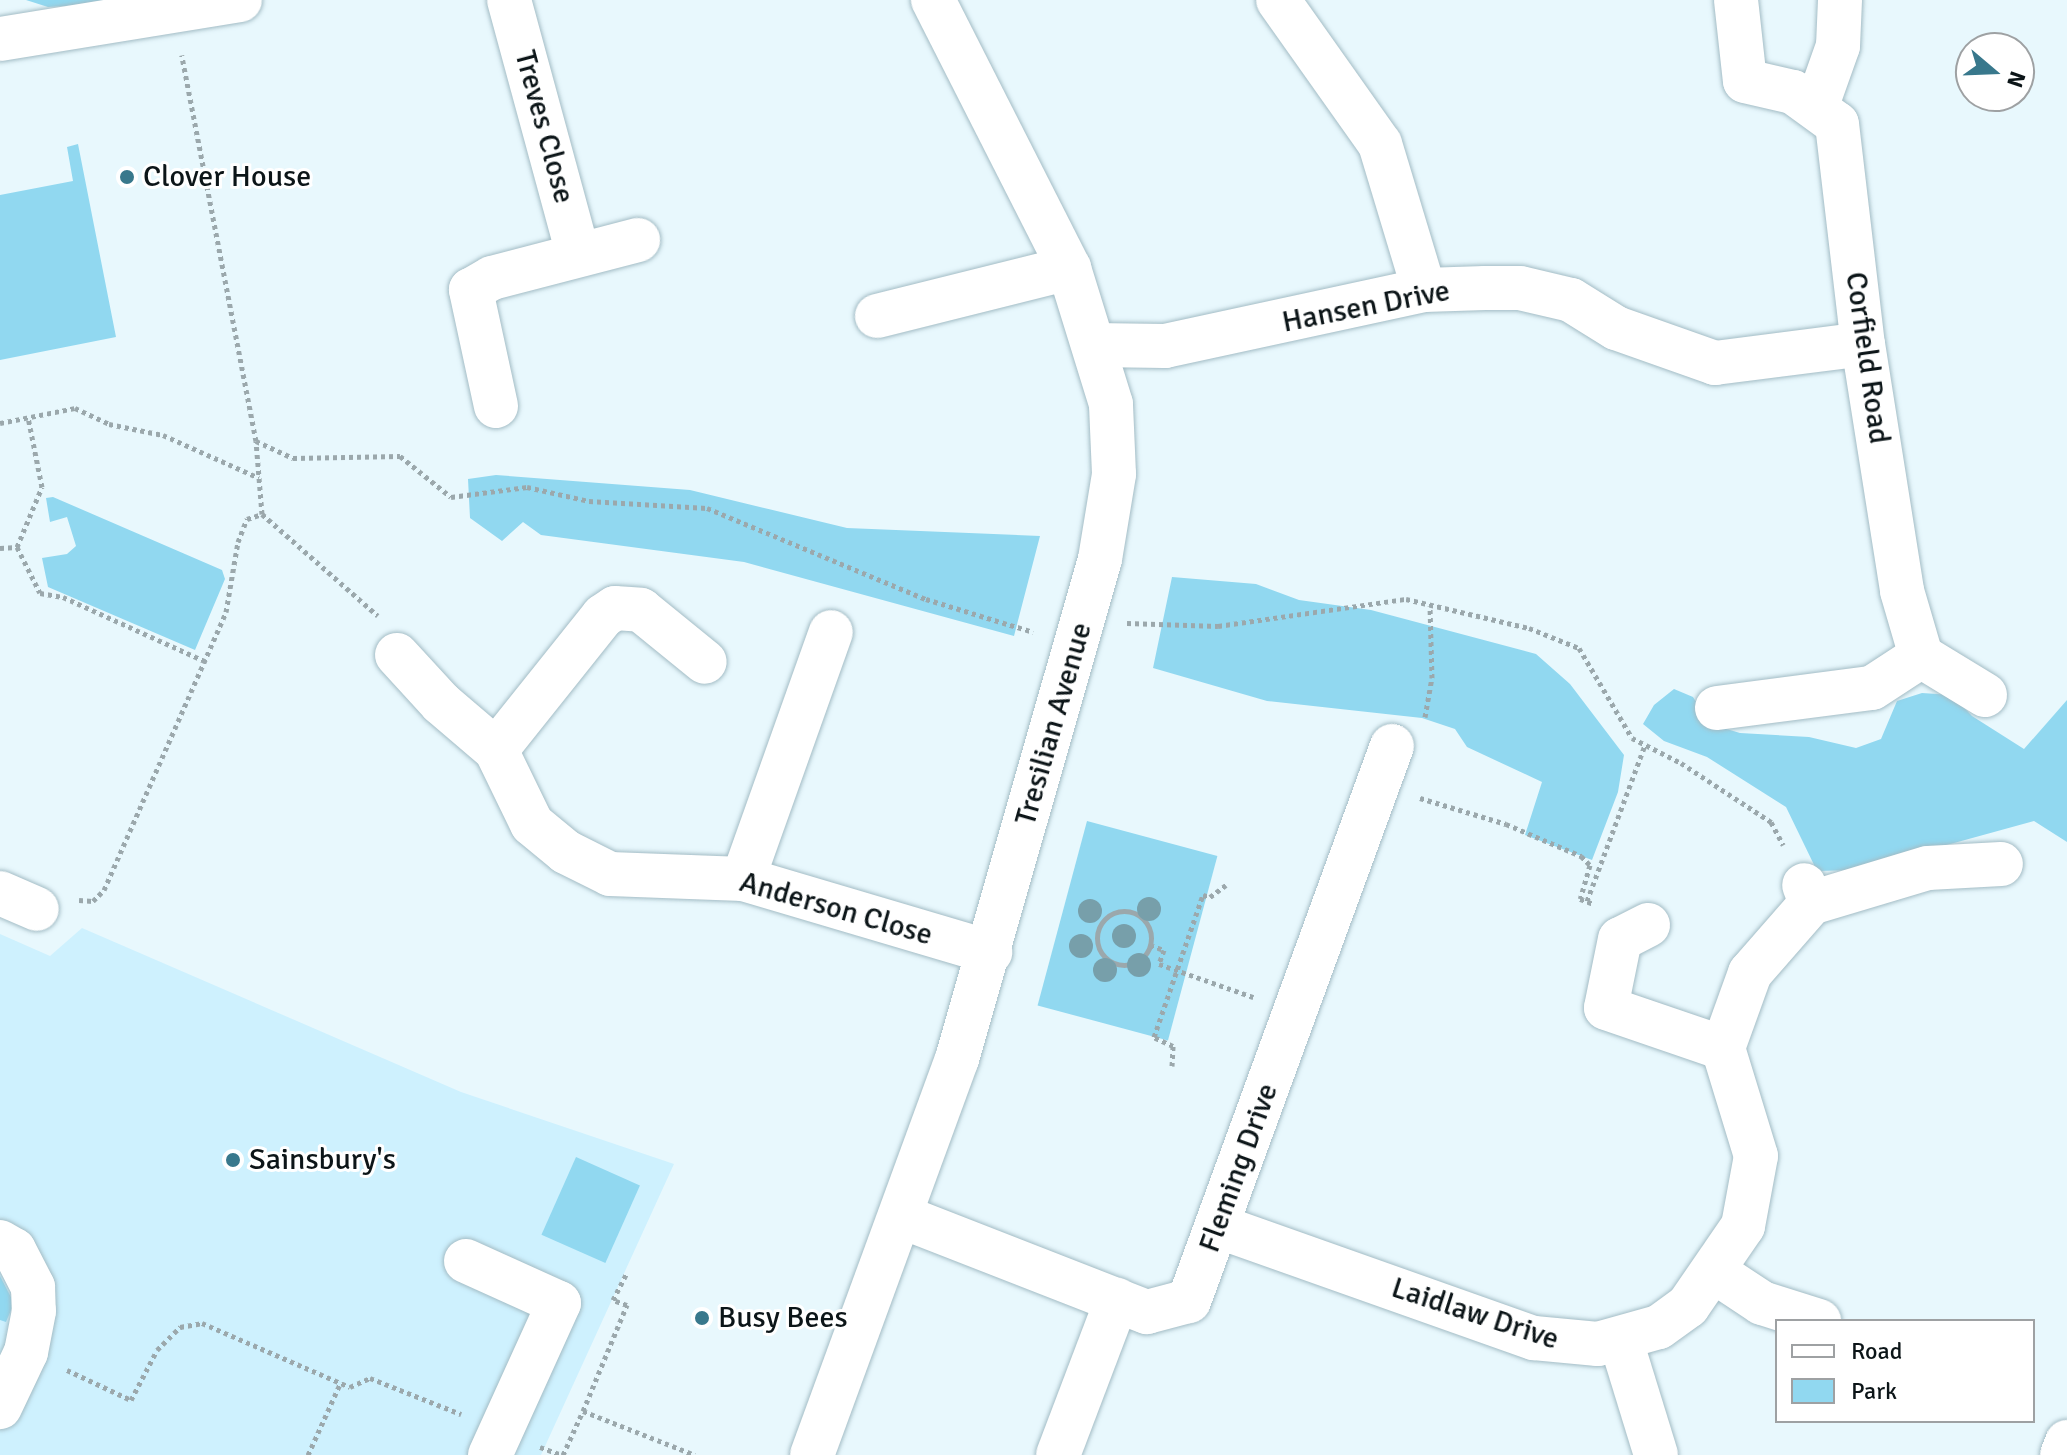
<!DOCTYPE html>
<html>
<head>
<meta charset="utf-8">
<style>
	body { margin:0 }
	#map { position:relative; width:2067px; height:1455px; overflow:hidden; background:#e8f8fd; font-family:Signika,sans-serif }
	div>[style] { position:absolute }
	.built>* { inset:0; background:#cef1fe }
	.green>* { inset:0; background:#91d8f0; transform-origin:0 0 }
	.path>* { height:5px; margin-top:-2.5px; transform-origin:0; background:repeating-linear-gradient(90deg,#9ba8ac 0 4px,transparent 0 8px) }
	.path>.ring { margin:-2.5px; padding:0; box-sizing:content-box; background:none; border:5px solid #9ba8ac; border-radius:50% }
	.roads { filter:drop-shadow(0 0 2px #a3bcc5) drop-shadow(0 0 2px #a3bcc5) }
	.minor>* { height:44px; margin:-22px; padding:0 22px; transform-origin:22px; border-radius:22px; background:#fff }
	.trees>* { width:24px; height:24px; margin:-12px; border-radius:50%; background:#779faa }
	.dots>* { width:22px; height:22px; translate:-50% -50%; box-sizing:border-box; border:4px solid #fff; border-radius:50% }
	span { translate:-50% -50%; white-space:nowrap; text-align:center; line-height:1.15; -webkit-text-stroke:6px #fff; paint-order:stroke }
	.street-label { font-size:30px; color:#0c1518 }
	.poi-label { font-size:30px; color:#0c1518 }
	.left { translate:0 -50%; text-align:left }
	.legend { position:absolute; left:1775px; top:1319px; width:260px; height:104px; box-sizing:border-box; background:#fff; border:2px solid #9ea1a3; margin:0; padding:10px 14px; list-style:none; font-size:24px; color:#0c1518 }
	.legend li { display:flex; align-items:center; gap:16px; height:40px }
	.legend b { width:40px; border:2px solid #9ea1a3 }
	.north { position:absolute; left:1955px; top:32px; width:80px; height:80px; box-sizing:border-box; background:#fff; border:2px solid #9ea1a3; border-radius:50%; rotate:109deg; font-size:22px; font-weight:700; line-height:32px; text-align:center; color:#0c1518 }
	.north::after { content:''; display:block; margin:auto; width:28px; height:36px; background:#38788c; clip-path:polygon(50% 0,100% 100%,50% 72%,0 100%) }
</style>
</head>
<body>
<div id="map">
	<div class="built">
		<div style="clip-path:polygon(82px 928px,461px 1092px,674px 1164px,541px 1455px,0 1455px,0 934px,50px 956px)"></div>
	</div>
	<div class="green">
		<div style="clip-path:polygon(26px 0,133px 0,133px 2px,48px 7px)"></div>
		<div style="clip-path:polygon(78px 144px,116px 337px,0 360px,0 195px,73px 181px,67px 147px)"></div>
		<div style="clip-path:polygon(496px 475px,690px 490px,847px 528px,1040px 536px,1014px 636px,744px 562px,541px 535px,523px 522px,502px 541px,470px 518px,468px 479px)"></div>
		<div style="clip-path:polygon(53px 497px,222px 570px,225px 579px,195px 650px,48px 587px,42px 558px,67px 554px,76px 546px,67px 517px,50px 522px,46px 498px)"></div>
		<div style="clip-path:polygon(1172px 577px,1256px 584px,1299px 600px,1371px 610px,1536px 654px,1570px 684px,1624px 755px,1618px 792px,1592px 860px,1525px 835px,1542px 782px,1467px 747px,1455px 729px,1422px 718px,1267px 701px,1153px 668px)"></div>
		<div style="clip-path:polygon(1674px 689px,1693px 697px,1710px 724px,1740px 733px,1809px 737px,1856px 748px,1881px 739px,1897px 701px,1922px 693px,1952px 695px,1972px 716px,2024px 749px,2067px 700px,2067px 842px,2034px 821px,1856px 870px,1817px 871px,1786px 807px,1707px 757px,1664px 741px,1643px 724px,1654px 705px)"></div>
		<div style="left:1087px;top:821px;width:135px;height:191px;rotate:15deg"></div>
		<div style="left:576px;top:1157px;width:70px;height:85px;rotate:24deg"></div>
		<div style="clip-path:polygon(0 1276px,14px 1303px,6px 1322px,0 1320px)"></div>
	</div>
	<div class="path">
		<div style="left:0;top:423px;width:76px;rotate:-11.3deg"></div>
		<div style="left:75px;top:408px;width:38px;rotate:25deg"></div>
		<div style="left:109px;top:424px;width:55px;rotate:11.5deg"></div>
		<div style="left:163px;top:435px;width:105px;rotate:24.1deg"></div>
		<div style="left:256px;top:441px;width:41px;rotate:24.7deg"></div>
		<div style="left:293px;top:458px;width:107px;rotate:-1.1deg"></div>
		<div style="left:400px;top:456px;width:65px;rotate:38.8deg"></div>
		<div style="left:451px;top:497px;width:77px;rotate:-7.5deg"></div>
		<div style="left:527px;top:487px;width:64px;rotate:12.7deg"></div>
		<div style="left:589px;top:501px;width:118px;rotate:3.4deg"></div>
		<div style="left:707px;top:508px;width:237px;rotate:22.6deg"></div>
		<div style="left:926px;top:599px;width:112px;rotate:17.1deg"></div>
		<div style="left:262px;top:514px;width:154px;rotate:41.3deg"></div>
		<div style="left:17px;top:547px;width:51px;rotate:63.4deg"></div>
		<div style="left:40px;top:593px;width:23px;rotate:10deg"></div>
		<div style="left:63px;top:597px;width:156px;rotate:24.3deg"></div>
		<div style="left:17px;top:547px;width:65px;rotate:-67.4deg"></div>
		<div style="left:42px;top:487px;width:71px;rotate:-101.3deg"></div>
		<div style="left:0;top:548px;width:17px;rotate:-3deg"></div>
		<div style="left:1127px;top:623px;width:91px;rotate:1.9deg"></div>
		<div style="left:1218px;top:626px;width:190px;rotate:-8.2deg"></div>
		<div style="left:1406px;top:599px;width:126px;rotate:13.3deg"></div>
		<div style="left:1529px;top:628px;width:54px;rotate:21.8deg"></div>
		<div style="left:1579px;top:648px;width:104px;rotate:59.5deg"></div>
		<div style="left:1632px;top:738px;width:55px;rotate:27deg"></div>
		<div style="left:1681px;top:763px;width:108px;rotate:33.2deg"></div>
		<div style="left:1771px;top:822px;width:26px;rotate:62deg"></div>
		<div style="left:1425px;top:717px;width:40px;rotate:-80deg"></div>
		<div style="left:1432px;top:678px;width:72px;rotate:-91.6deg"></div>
		<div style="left:1420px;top:798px;width:90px;rotate:16.8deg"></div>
		<div style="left:1506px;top:824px;width:82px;rotate:23.1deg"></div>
		<div style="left:1581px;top:856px;width:13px;rotate:45deg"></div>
		<div style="left:1590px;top:865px;width:35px;rotate:106deg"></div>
		<div style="left:1580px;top:899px;width:15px;rotate:20deg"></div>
		<div style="left:79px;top:900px;width:14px;rotate:4deg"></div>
		<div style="left:93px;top:901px;width:16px;rotate:-45deg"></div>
		<div style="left:104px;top:890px;width:304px;rotate:-66.3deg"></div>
		<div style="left:226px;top:612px;width:71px;rotate:-80.3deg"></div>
		<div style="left:238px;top:542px;width:25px;rotate:-69deg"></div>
		<div style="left:247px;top:519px;width:16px;rotate:-18deg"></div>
		<div style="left:262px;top:514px;width:73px;rotate:-94.7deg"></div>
		<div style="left:256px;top:441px;width:393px;rotate:-100.9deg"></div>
		<div style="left:1587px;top:901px;width:166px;rotate:-69.6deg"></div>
		<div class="ring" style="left:1097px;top:911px;width:49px;height:49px"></div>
		<div style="left:1150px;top:945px;width:15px;rotate:20deg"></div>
		<div style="left:1164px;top:950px;width:15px;rotate:110deg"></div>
		<div style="left:1159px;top:964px;width:100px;rotate:19.3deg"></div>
		<div style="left:1172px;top:1066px;width:20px;rotate:-87deg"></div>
		<div style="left:1173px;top:1046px;width:21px;rotate:-155deg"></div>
		<div style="left:1154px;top:1037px;width:150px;rotate:-71deg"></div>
		<div style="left:1203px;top:895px;width:7px;rotate:16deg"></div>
		<div style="left:1210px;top:897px;width:20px;rotate:-37deg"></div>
		<div style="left:67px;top:1370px;width:71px;rotate:25.1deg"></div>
		<div style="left:131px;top:1400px;width:56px;rotate:-62.5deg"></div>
		<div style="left:157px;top:1350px;width:33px;rotate:-45deg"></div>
		<div style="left:180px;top:1327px;width:22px;rotate:-10deg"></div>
		<div style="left:202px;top:1323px;width:161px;rotate:23.4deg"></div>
		<div style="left:350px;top:1387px;width:22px;rotate:-24deg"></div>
		<div style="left:370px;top:1378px;width:98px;rotate:21.6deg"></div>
		<div style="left:583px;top:1411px;width:115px;rotate:-67.5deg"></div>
		<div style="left:627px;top:1305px;width:15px;rotate:-160deg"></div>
		<div style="left:613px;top:1300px;width:30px;rotate:-63deg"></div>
		<div style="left:540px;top:1447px;width:23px;rotate:20deg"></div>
		<div style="left:308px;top:1455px;width:80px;rotate:-65.7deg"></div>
		<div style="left:563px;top:1455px;width:48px;rotate:-65.6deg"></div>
		<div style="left:583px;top:1411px;width:120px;rotate:21.4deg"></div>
	</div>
	<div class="roads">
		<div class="minor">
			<div style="left:509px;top:0;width:263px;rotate:74.8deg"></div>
			<div style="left:1278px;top:0;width:176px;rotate:54.7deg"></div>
			<div style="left:1380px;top:144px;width:152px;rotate:73.2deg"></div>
			<div style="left:1736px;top:0;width:81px;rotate:83.7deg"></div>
			<div style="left:1745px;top:81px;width:49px;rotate:12.9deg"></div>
			<div style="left:1793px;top:92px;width:54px;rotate:36deg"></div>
			<div style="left:1837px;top:124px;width:222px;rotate:83.3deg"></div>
			<div style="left:1863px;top:344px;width:250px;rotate:81deg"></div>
			<div style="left:1902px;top:591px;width:68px;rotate:73.7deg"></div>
			<div style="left:1921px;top:656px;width:75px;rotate:31.4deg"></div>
			<div style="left:0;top:39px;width:243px;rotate:-9.2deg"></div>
			<div style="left:1816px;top:108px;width:66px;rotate:-70.5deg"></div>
			<div style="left:1838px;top:46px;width:46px;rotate:-87.5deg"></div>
			<div style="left:877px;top:316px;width:198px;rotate:-14deg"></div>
			<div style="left:1094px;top:345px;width:71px;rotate:0.8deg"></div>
			<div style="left:1165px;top:346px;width:265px;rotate:-12.2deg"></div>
			<div style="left:1424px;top:290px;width:61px;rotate:-1.9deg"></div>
			<div style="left:1485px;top:288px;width:35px"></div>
			<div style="left:1520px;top:288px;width:52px;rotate:13.2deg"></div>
			<div style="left:1571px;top:300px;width:53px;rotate:31.9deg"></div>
			<div style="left:1616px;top:328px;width:105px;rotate:19.5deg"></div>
			<div style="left:1715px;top:363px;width:149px;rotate:-7.3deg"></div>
			<div style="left:496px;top:406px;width:119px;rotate:-102.2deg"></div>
			<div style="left:471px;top:290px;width:24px;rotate:-30deg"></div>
			<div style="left:492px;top:278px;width:151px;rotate:-14.6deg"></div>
			<div style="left:397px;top:655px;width:65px;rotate:47.5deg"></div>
			<div style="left:441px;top:703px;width:72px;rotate:40.5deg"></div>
			<div style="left:496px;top:750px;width:82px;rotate:64.1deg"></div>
			<div style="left:532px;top:824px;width:44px;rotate:39.5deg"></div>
			<div style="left:566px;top:852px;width:49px;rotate:26.6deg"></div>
			<div style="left:610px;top:874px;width:133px;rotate:2.2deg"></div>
			<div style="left:743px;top:879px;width:258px;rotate:16.5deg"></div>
			<div style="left:1717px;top:708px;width:156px;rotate:-7.4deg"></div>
			<div style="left:1872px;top:688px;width:59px;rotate:-33.1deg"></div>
			<div style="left:496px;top:750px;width:171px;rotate:-51.4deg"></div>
			<div style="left:603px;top:616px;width:14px;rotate:-34deg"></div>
			<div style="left:615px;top:608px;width:26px;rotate:4deg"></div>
			<div style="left:641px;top:610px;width:82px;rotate:39.1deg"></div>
			<div style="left:743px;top:879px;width:262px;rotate:-70.4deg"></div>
			<div style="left:0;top:893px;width:40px;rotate:23.4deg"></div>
			<div style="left:1811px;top:903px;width:122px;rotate:-16.7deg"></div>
			<div style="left:1928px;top:868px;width:73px;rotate:-3.1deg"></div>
			<div style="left:1648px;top:925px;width:31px;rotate:153deg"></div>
			<div style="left:1620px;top:939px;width:70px;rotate:101.5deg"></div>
			<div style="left:1606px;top:1008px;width:124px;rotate:18.9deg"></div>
			<div style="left:903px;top:1217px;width:262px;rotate:21.3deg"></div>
			<div style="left:1147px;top:1312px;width:43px;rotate:-14.7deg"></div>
			<div style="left:1189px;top:1301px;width:591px;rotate:-69.91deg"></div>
			<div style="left:1220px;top:1227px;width:333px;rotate:19.5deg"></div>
			<div style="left:1534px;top:1338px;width:64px;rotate:5.4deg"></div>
			<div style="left:1598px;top:1344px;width:63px;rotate:-15.6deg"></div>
			<div style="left:1659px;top:1327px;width:36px;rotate:-36deg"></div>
			<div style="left:1688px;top:1306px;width:97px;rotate:-55.5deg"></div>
			<div style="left:1743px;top:1226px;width:71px;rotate:-79.5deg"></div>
			<div style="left:1756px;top:1156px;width:113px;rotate:-107deg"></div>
			<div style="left:1723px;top:1048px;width:80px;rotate:-70.2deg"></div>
			<div style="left:1750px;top:973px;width:93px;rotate:-48.9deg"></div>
			<div style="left:1811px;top:903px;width:19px;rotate:-111deg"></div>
			<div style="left:0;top:1242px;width:16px;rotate:30deg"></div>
			<div style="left:14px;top:1250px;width:42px;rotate:62.8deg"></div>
			<div style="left:33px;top:1287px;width:24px;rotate:88deg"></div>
			<div style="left:34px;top:1311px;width:42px;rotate:101deg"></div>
			<div style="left:26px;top:1352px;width:61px;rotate:115.3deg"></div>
			<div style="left:466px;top:1261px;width:102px;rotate:24.3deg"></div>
			<div style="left:559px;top:1303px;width:167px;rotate:114.4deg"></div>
			<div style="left:1715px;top:1272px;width:56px;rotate:33.4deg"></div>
			<div style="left:1762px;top:1303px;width:60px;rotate:17.5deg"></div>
			<div style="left:1621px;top:1341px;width:119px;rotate:72.9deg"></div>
			<div style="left:812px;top:1455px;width:422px;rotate:-69.9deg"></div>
			<div style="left:957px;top:1059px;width:520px;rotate:-74.04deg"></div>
			<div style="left:1100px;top:559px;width:86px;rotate:-80.6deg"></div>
			<div style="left:1114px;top:474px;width:70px;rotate:-92.5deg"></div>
			<div style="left:1111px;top:404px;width:142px;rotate:-107.2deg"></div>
			<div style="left:1069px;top:268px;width:301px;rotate:-116.9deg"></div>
			<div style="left:1058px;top:1455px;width:166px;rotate:-69.2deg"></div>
			<div style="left:2062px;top:1455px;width:14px;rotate:-69deg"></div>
		</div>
	</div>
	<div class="trees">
		<div style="left:1149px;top:909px"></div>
		<div style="left:1090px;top:911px"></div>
		<div style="left:1124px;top:936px"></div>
		<div style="left:1081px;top:946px"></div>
		<div style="left:1139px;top:965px"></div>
		<div style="left:1105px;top:970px"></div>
	</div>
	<div class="dots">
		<div style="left:127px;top:177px;background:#38788c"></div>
		<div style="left:233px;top:1160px;background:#38788c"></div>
		<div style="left:702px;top:1318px;background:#38788c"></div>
	</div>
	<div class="street-label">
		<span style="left:544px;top:127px;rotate:75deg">Treves Close</span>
		<span style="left:1366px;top:307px;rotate:-11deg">Hansen Drive</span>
		<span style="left:1867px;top:358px;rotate:82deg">Corfield Road</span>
		<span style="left:1054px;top:724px;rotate:-74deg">Tresilian Avenue</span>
		<span style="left:836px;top:909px;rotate:16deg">Anderson Close</span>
		<span style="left:1239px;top:1168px;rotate:-70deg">Fleming Drive</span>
		<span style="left:1475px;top:1314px;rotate:18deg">Laidlaw Drive</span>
	</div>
	<div class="poi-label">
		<span class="left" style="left:143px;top:177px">Clover House</span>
		<span class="left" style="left:249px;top:1160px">Sainsbury's</span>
		<span class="left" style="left:718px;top:1318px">Busy Bees</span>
	</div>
	<ul class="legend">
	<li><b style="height:10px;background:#fff"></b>Road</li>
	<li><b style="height:22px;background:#91d8f0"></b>Park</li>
	</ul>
	<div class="north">N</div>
</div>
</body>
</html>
